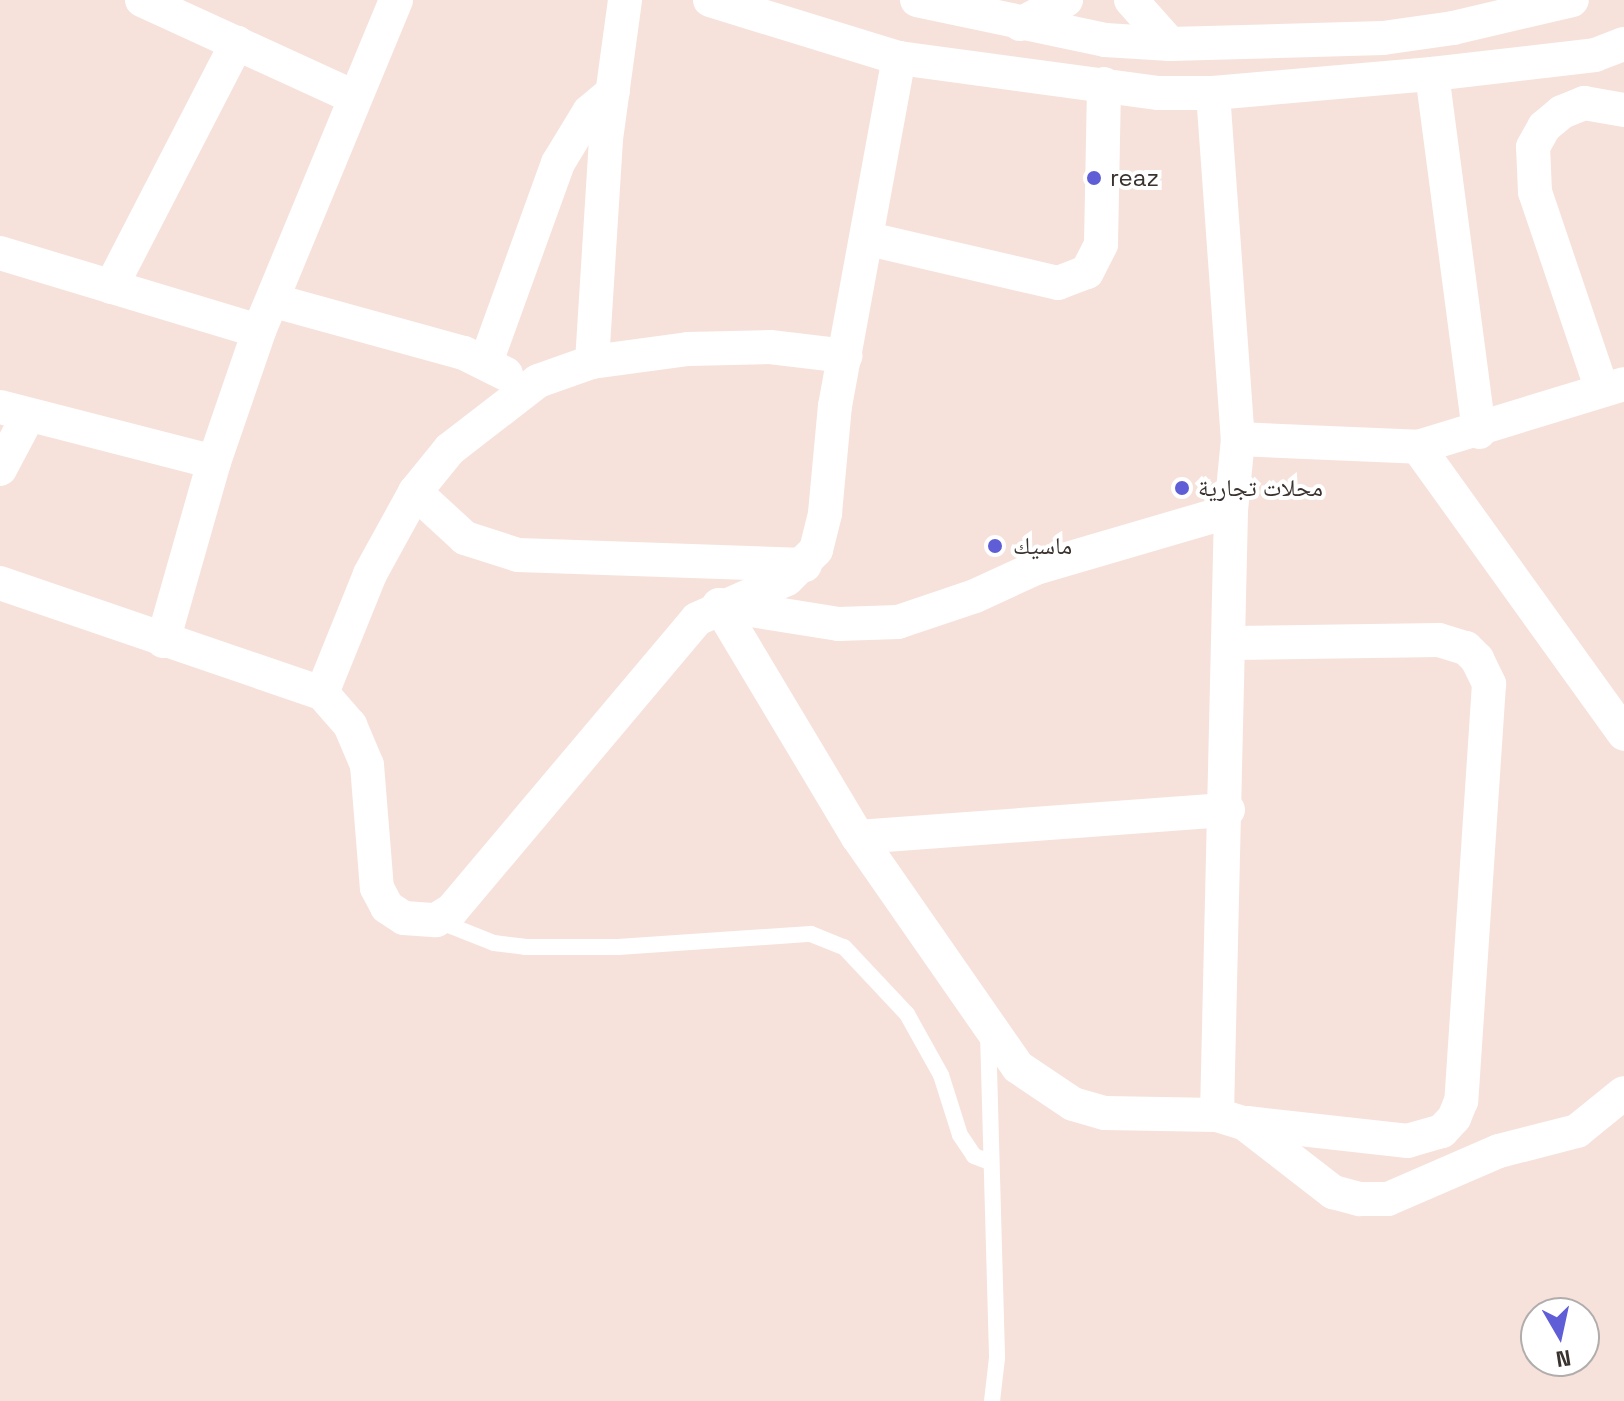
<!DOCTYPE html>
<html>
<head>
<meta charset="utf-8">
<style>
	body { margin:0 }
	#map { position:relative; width:1624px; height:1401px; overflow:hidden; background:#f6e2db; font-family:"Space Grotesk","Noto Naskh Arabic",sans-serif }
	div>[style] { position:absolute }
	.service>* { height:16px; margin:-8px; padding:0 8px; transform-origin:8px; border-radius:8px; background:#fff }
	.minor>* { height:34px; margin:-17px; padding:0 17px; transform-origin:17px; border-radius:17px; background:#fff }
	.dots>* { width:22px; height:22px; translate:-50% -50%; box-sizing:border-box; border:4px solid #fff; border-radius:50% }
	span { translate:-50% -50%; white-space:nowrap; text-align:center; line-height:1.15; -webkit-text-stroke:8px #fff; paint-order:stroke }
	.poi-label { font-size:24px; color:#3a322f }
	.left { translate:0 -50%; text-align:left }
	.north { position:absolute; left:1520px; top:1297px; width:80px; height:80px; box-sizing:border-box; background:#fff; border:2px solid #b0adac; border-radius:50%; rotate:171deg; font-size:22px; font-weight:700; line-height:32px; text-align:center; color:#3a322f }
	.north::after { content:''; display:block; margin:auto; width:28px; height:36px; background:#5f5ed6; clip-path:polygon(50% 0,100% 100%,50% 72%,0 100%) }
</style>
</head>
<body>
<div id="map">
	<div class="service">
		<div style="left:436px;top:920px;width:62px;rotate:21.6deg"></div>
		<div style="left:494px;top:943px;width:31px;rotate:7deg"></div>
		<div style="left:525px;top:947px;width:93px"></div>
		<div style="left:618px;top:947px;width:193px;rotate:-3.9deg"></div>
		<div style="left:811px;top:934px;width:35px;rotate:22deg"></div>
		<div style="left:844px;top:947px;width:92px;rotate:46.8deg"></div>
		<div style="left:907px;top:1014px;width:70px;rotate:60.9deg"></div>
		<div style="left:941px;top:1075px;width:63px;rotate:72.4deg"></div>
		<div style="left:960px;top:1135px;width:25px;rotate:56deg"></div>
		<div style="left:974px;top:1156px;width:17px;rotate:21deg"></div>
		<div style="left:988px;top:1033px;width:325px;rotate:88.4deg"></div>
		<div style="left:997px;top:1358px;width:43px;rotate:96.6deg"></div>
	</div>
	<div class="minor">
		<div style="left:142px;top:0;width:233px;rotate:24.6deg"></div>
		<div style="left:710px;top:0;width:198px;rotate:17.1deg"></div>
		<div style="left:899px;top:58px;width:262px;rotate:7.7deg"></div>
		<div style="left:1159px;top:93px;width:54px"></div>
		<div style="left:1213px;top:93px;width:220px;rotate:-5deg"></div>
		<div style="left:1432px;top:74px;width:164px;rotate:-6.6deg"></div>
		<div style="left:1595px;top:55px;width:31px;rotate:-21deg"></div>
		<div style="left:917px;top:0;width:192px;rotate:12deg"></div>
		<div style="left:1105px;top:40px;width:65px;rotate:3.5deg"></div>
		<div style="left:1170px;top:44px;width:213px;rotate:-1.6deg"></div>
		<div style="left:1383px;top:38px;width:71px;rotate:-8.1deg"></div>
		<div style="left:1453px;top:28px;width:122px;rotate:-13.2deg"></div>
		<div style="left:1131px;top:0;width:59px;rotate:48.4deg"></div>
		<div style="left:1020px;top:24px;width:52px;rotate:-27.6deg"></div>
		<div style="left:1432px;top:74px;width:361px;rotate:82.5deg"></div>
		<div style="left:1213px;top:93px;width:347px;rotate:85.9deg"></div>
		<div style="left:1238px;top:439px;width:72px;rotate:95.6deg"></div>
		<div style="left:1231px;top:511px;width:604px;rotate:91.33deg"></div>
		<div style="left:869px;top:239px;width:194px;rotate:13.1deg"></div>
		<div style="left:1058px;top:283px;width:31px;rotate:-21deg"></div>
		<div style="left:1087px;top:272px;width:31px;rotate:-63deg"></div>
		<div style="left:1101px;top:244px;width:160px;rotate:-88.9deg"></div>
		<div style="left:0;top:253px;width:270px;rotate:16.8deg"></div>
		<div style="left:111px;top:287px;width:275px;rotate:-62.7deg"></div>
		<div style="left:275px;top:301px;width:196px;rotate:15.4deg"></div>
		<div style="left:464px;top:353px;width:47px;rotate:26.6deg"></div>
		<div style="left:486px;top:362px;width:212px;rotate:-70.1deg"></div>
		<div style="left:558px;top:163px;width:60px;rotate:-58.7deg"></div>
		<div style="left:589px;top:112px;width:31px;rotate:-40deg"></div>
		<div style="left:592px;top:362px;width:223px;rotate:-86.4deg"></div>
		<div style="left:606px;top:139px;width:140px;rotate:-82.2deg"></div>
		<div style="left:1602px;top:390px;width:209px;rotate:-108.7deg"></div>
		<div style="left:1535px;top:192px;width:45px;rotate:-92.5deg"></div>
		<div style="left:1533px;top:147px;width:23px;rotate:-61deg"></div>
		<div style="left:1544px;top:127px;width:23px;rotate:-40deg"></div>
		<div style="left:1562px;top:112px;width:24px;rotate:-22deg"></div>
		<div style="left:1584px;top:103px;width:41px;rotate:9.9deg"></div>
		<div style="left:0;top:407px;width:221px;rotate:14.4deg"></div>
		<div style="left:1238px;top:439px;width:180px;rotate:2.5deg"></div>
		<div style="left:1418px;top:447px;width:215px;rotate:-17deg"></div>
		<div style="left:1418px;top:447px;width:353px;rotate:54.3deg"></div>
		<div style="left:0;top:469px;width:58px;rotate:-62.1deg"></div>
		<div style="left:415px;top:492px;width:68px;rotate:42.6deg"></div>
		<div style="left:465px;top:538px;width:56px;rotate:17.8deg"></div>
		<div style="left:518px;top:555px;width:287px;rotate:2deg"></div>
		<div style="left:0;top:583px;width:340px;rotate:18.9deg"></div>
		<div style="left:322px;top:693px;width:43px;rotate:48.8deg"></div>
		<div style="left:350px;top:725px;width:43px;rotate:67deg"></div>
		<div style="left:367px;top:765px;width:123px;rotate:85.4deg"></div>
		<div style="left:377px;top:888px;width:21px;rotate:62deg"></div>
		<div style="left:387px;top:907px;width:20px;rotate:33deg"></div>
		<div style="left:404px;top:918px;width:32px;rotate:4deg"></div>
		<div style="left:436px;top:920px;width:19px;rotate:-32deg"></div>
		<div style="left:452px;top:910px;width:380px;rotate:-49.9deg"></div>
		<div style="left:697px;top:619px;width:98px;rotate:-24deg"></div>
		<div style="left:787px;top:579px;width:41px;rotate:-45deg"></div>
		<div style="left:816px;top:550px;width:38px;rotate:-76deg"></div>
		<div style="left:825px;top:513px;width:107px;rotate:-84.7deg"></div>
		<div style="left:835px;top:406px;width:354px;rotate:-79.6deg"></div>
		<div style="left:719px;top:605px;width:270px;rotate:59.1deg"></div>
		<div style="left:858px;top:837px;width:280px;rotate:55.2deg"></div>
		<div style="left:1018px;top:1067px;width:66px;rotate:33.9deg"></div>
		<div style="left:1073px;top:1104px;width:33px;rotate:16deg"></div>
		<div style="left:1105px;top:1113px;width:112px;rotate:1deg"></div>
		<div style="left:1217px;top:1115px;width:28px;rotate:17deg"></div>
		<div style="left:1244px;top:1123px;width:113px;rotate:37.8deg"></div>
		<div style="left:1333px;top:1192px;width:28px;rotate:15deg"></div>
		<div style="left:1360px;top:1199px;width:28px"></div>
		<div style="left:1388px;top:1199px;width:121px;rotate:-23.4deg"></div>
		<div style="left:1499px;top:1151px;width:81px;rotate:-14.4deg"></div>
		<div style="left:1577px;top:1131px;width:60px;rotate:-39deg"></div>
		<div style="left:719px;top:605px;width:121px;rotate:9deg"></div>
		<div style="left:839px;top:624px;width:59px;rotate:-1.9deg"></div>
		<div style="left:898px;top:622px;width:81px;rotate:-18.7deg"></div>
		<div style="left:975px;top:596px;width:67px;rotate:-24.7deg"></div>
		<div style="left:1036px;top:568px;width:203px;rotate:-16.3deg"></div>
		<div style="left:163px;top:641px;width:186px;rotate:-74.1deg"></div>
		<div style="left:214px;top:462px;width:139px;rotate:-71deg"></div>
		<div style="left:259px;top:331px;width:358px;rotate:-67.5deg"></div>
		<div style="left:1232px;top:643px;width:207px;rotate:-0.8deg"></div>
		<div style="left:1439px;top:640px;width:28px;rotate:17deg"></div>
		<div style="left:1466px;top:648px;width:16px;rotate:45deg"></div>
		<div style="left:1477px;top:659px;width:28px;rotate:64deg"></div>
		<div style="left:1489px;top:684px;width:418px;rotate:93.8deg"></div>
		<div style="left:1461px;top:1101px;width:18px;rotate:112deg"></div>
		<div style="left:1454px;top:1118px;width:18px;rotate:133deg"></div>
		<div style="left:1442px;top:1131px;width:35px;rotate:164deg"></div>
		<div style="left:1408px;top:1141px;width:162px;rotate:-173.6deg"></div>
		<div style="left:322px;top:693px;width:128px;rotate:-68deg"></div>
		<div style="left:370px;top:574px;width:94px;rotate:-61.2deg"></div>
		<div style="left:415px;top:492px;width:55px;rotate:-50.9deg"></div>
		<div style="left:450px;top:449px;width:111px;rotate:-37.7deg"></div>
		<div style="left:538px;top:381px;width:57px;rotate:-19.4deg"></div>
		<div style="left:592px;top:362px;width:97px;rotate:-7.7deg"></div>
		<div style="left:688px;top:349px;width:82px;rotate:-1.4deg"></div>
		<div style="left:770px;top:347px;width:76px;rotate:6.8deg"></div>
		<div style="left:858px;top:837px;width:371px;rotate:-4.2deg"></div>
	</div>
	<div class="dots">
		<div style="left:1094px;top:178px;background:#5f5ed6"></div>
		<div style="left:1182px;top:488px;background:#5f5ed6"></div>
		<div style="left:995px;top:546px;background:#5f5ed6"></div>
	</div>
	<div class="poi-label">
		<span class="left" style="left:1110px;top:178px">reaz</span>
		<span class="left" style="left:1198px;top:488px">محلات تجارية</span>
		<span class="left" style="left:1013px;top:546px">ماسيك</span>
	</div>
	<div class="north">N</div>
</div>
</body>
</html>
